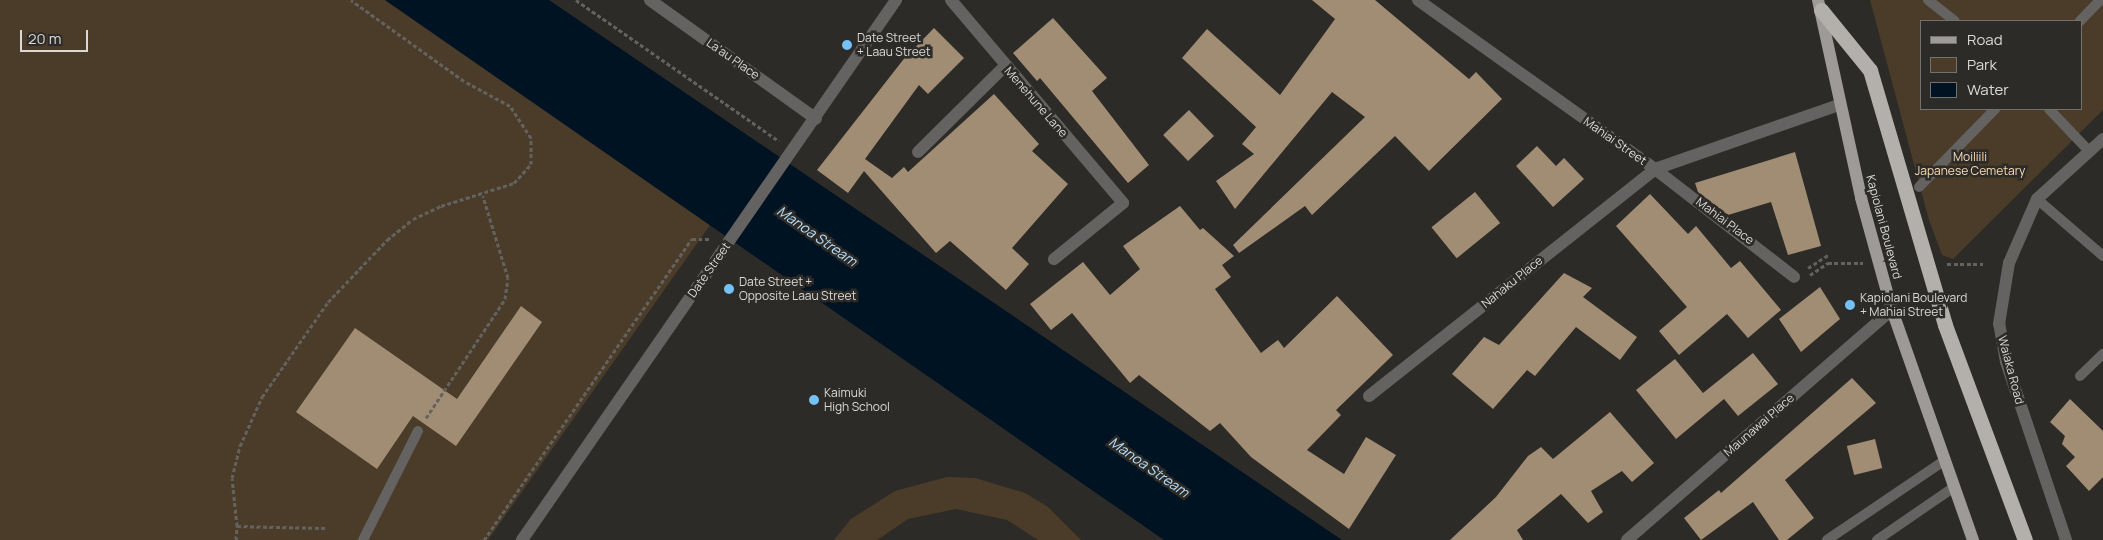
<!DOCTYPE html>
<html>
<head>
<meta charset="utf-8">
<style>
	body { margin:0 }
	#map { position:relative; width:2103px; height:540px; overflow:hidden; background:#2d2b27; font-family:Manrope,sans-serif }
	div>[style] { position:absolute }
	.green>* { inset:0; background:#4b3c2a }
	.water>* { inset:0; background:#001322 }
	.building>* { inset:0; background:#a18d74; transform-origin:0 0 }
	.path>* { height:3px; margin-top:-1.5px; transform-origin:0; background:repeating-linear-gradient(90deg,#63625e 0 4px,transparent 0 6.5px) }
	.service>* { height:10px; margin:-5px; padding:0 5px; transform-origin:5px; border-radius:5px; background:#646361 }
	.minor>* { height:12px; margin:-6px; padding:0 6px; transform-origin:6px; border-radius:6px; background:#646361 }
	.tertiary>* { height:12px; margin:-6px; padding:0 6px; transform-origin:6px; border-radius:6px; background:#646361 }
	.primary>* { height:12px; margin:-6px; padding:0 6px; transform-origin:6px; border-radius:6px; background:#9d9a97 }
	.motorway>* { height:15px; margin:-7.5px; padding:0 7.5px; transform-origin:7.5px; border-radius:7.5px; background:#b3b0ac }
	.dots>* { width:14px; height:14px; translate:-50% -50%; box-sizing:border-box; border:2px solid #2d2b27; border-radius:50% }
	span { translate:-50% -50%; white-space:nowrap; text-align:center; line-height:1.15; -webkit-text-stroke:5px #2d2b27; paint-order:stroke }
	.poi-label { font-size:12px; color:#dad9d7 }
	.left { translate:0 -50%; text-align:left }
	.street-label { font-size:12px; color:#dad9d7 }
	.park-label { font-size:12px; color:#f9dcb7 }
	.water-label { font-size:14px; color:#b5ddfb; font-style:italic }
	.legend { position:absolute; left:1920px; top:20px; width:162px; height:90px; box-sizing:border-box; background:#2d2b27; border:1px solid #72716d; margin:0; padding:6px 9px; list-style:none; font-size:15px; color:#dad9d7 }
	.legend li { display:flex; align-items:center; gap:10px; height:25px }
	.legend b { width:25px; border:1px solid #72716d }
	.scale { position:absolute; left:20px; top:30px; width:68px; height:22px; box-sizing:border-box; border:2px solid #dad9d7; border-top:0; padding-left:6px; font-size:15px; line-height:18px; white-space:nowrap; color:#dad9d7; -webkit-text-stroke:4px #2d2b27; paint-order:stroke }
</style>
</head>
<body>
<div id="map">
	<div class="green">
		<div style="clip-path:polygon(0 0,385px 0,710px 225px,488px 540px,0 540px)"></div>
		<div style="clip-path:polygon(evenodd,1870px 0,2103px 0,2103px 110px,1953px 259px,1942px 255px,1929px 220px,1870px 0,1922px 21px,2082px 21px,2082px 109px,1922px 109px,1922px 21px)"></div>
		<div style="clip-path:polygon(947px 477px,975px 478px,1025px 493px,1048px 507px,1081px 540px,1038px 540px,1007px 520px,956px 509px,908px 519px,877px 540px,834px 540px,851px 519px,895px 491px)"></div>
	</div>
	<div class="water">
		<div style="clip-path:polygon(385px 0,549px 0,1342px 540px,1164px 540px)"></div>
	</div>
	<div class="building">
		<div style="clip-path:polygon(1312px 0,1375px 0,1469px 79px,1476px 72px,1502px 99px,1429px 171px,1395px 136px,1312px 215px,1305px 206px,1239px 253px,1233px 245px,1365px 117px,1332px 92px,1235px 209px,1216px 181px,1254px 154px,1242px 144px,1256px 127px,1182px 58px,1207px 29px,1280px 95px,1335px 19px)"></div>
		<div style="clip-path:polygon(1053px 18px,1107px 78px,1092px 91px,1149px 165px,1128px 183px,1040px 78px,1037px 81px,1013px 53px)"></div>
		<div style="clip-path:polygon(934px 28px,964px 58px,928px 94px,919px 85px,865px 159px,892px 178px,904px 167px,908px 172px,994px 94px,1039px 144px,1032px 151px,1068px 184px,1012px 248px,1029px 264px,1006px 290px,950px 241px,936px 253px,864px 171px,848px 193px,817px 170px,903px 60px)"></div>
		<div style="left:1189px;top:110px;width:36px;height:36px;rotate:46deg"></div>
		<div style="clip-path:polygon(1537px 146px,1556px 166px,1564px 158px,1584px 179px,1553px 207px,1516px 166px)"></div>
		<div style="clip-path:polygon(1795px 152px,1821px 246px,1788px 255px,1771px 202px,1728px 215px,1698px 192px,1695px 183px)"></div>
		<div style="left:1475px;top:192px;width:40px;height:56px;rotate:51deg"></div>
		<div style="clip-path:polygon(1650px 194px,1688px 234px,1696px 226px,1731px 268px,1740px 261px,1781px 310px,1748px 338px,1727px 314px,1679px 355px,1659px 331px,1687px 307px,1616px 226px)"></div>
		<div style="clip-path:polygon(1180px 206px,1200px 230px,1203px 228px,1234px 256px,1222px 265px,1231px 277px,1215px 289px,1261px 353px,1278px 340px,1284px 348px,1337px 296px,1393px 355px,1336px 410px,1341px 415px,1307px 450px,1344px 474px,1366px 437px,1396px 455px,1349px 529px,1251px 457px,1220px 423px,1210px 431px,1139px 375px,1130px 383px,1072px 313px,1051px 330px,1030px 304px,1083px 262px,1110px 295px,1140px 269px,1123px 246px)"></div>
		<div style="clip-path:polygon(1564px 273px,1592px 288px,1583px 297px,1637px 337px,1620px 360px,1576px 327px,1535px 376px,1527px 370px,1493px 409px,1452px 374px,1484px 337px,1499px 345px)"></div>
		<div style="clip-path:polygon(1820px 287px,1840px 319px,1801px 352px,1779px 319px)"></div>
		<div style="clip-path:polygon(521px 306px,542px 322px,456px 446px,413px 416px,377px 469px,296px 412px,355px 328px,457px 399px)"></div>
		<div style="clip-path:polygon(1753px 353px,1778px 384px,1738px 416px,1724px 399px,1676px 439px,1636px 390px,1675px 359px,1703px 393px)"></div>
		<div style="clip-path:polygon(1852px 378px,1876px 403px,1785px 480px,1814px 518px,1787px 540px,1779px 540px,1753px 502px,1701px 540px,1684px 518px,1719px 490px,1721px 493px)"></div>
		<div style="clip-path:polygon(2070px 399px,2103px 431px,2103px 477px,2089px 491px,2066px 466px,2075px 457px,2062px 444px,2065px 436px,2050px 422px)"></div>
		<div style="clip-path:polygon(1610px 412px,1654px 463px,1632px 482px,1622px 471px,1591px 491px,1603px 512px,1588px 523px,1561px 494px,1517px 530px,1523px 540px,1450px 540px,1496px 497px,1528px 456px,1541px 447px,1553px 459px)"></div>
		<div style="left:1875px;top:439px;width:30px;height:29px;rotate:76deg"></div>
	</div>
	<div class="path">
		<div style="left:576px;top:0;width:247px;rotate:34.8deg"></div>
		<div style="left:1947px;top:264px;width:36px"></div>
		<div style="left:1808px;top:268px;width:24px;rotate:-33deg"></div>
		<div style="left:1810px;top:275px;width:22px;rotate:-34deg"></div>
		<div style="left:1828px;top:263px;width:35px"></div>
		<div style="left:426px;top:418px;width:143px;rotate:-56.4deg"></div>
		<div style="left:505px;top:299px;width:21px;rotate:-82deg"></div>
		<div style="left:508px;top:278px;width:86px;rotate:-107deg"></div>
		<div style="left:237px;top:526px;width:48px;rotate:-95.9deg"></div>
		<div style="left:232px;top:478px;width:33px;rotate:-76deg"></div>
		<div style="left:240px;top:446px;width:54px;rotate:-65.8deg"></div>
		<div style="left:262px;top:397px;width:116px;rotate:-55.2deg"></div>
		<div style="left:328px;top:302px;width:86px;rotate:-46.4deg"></div>
		<div style="left:387px;top:240px;width:33px;rotate:-39deg"></div>
		<div style="left:413px;top:219px;width:31px;rotate:-25deg"></div>
		<div style="left:441px;top:206px;width:77px;rotate:-17.5deg"></div>
		<div style="left:514px;top:183px;width:25px;rotate:-48deg"></div>
		<div style="left:531px;top:164px;width:26px;rotate:-90deg"></div>
		<div style="left:531px;top:138px;width:38px;rotate:-123deg"></div>
		<div style="left:510px;top:106px;width:52px;rotate:-151.5deg"></div>
		<div style="left:464px;top:81px;width:139px;rotate:-144.4deg"></div>
		<div style="left:236px;top:540px;width:14px;rotate:-86deg"></div>
		<div style="left:237px;top:526px;width:88px;rotate:1.3deg"></div>
		<div style="left:484px;top:540px;width:366px;rotate:-55.4deg"></div>
		<div style="left:692px;top:239px;width:17px"></div>
	</div>
	<div class="service">
		<div style="left:1928px;top:0;width:34px;rotate:38deg"></div>
		<div style="left:2080px;top:21px;width:29px;rotate:-46deg"></div>
		<div style="left:2049px;top:109px;width:57px;rotate:46.4deg"></div>
		<div style="left:1919px;top:187px;width:109px;rotate:-45.7deg"></div>
		<div style="left:2037px;top:199px;width:87px;rotate:40.8deg"></div>
		<div style="left:2080px;top:376px;width:32px;rotate:-44deg"></div>
		<div style="left:363px;top:540px;width:122px;rotate:-63.2deg"></div>
		<div style="left:1827px;top:540px;width:143px;rotate:-34.1deg"></div>
		<div style="left:1877px;top:540px;width:93px;rotate:-34.5deg"></div>
	</div>
	<div class="minor">
		<div style="left:650px;top:0;width:204px;rotate:35.6deg"></div>
		<div style="left:951px;top:0;width:266px;rotate:49.7deg"></div>
		<div style="left:1123px;top:203px;width:89px;rotate:140.9deg"></div>
		<div style="left:1418px;top:0;width:291px;rotate:35.5deg"></div>
		<div style="left:1655px;top:169px;width:195px;rotate:-19.2deg"></div>
		<div style="left:918px;top:152px;width:122px;rotate:-44.7deg"></div>
		<div style="left:1369px;top:396px;width:365px;rotate:-38.4deg"></div>
		<div style="left:1655px;top:169px;width:176px;rotate:37.8deg"></div>
		<div style="left:1627px;top:540px;width:351px;rotate:-41deg"></div>
		<div style="left:2066px;top:540px;width:188px;rotate:-108.6deg"></div>
		<div style="left:2006px;top:362px;width:39px;rotate:-100deg"></div>
		<div style="left:1999px;top:324px;width:62px;rotate:-80.7deg"></div>
		<div style="left:2009px;top:263px;width:70px;rotate:-66.4deg"></div>
		<div style="left:2037px;top:199px;width:89px;rotate:-42.3deg"></div>
	</div>
	<div class="tertiary">
		<div style="left:522px;top:540px;width:657px;rotate:-55.29deg"></div>
	</div>
	<div class="primary">
		<div style="left:1818px;top:0;width:203px;rotate:77.7deg"></div>
		<div style="left:1861px;top:198px;width:116px;rotate:74.5deg"></div>
		<div style="left:1892px;top:310px;width:244px;rotate:70.6deg"></div>
	</div>
	<div class="motorway">
		<div style="left:1821px;top:10px;width:77px;rotate:50.8deg"></div>
		<div style="left:1870px;top:70px;width:266px;rotate:73.6deg"></div>
		<div style="left:1945px;top:325px;width:229px;rotate:69.6deg"></div>
	</div>
	<div class="dots">
		<div style="left:847px;top:45px;background:#75c0f6"></div>
		<div style="left:729px;top:289px;background:#75c0f6"></div>
		<div style="left:1850px;top:305px;background:#75c0f6"></div>
		<div style="left:814px;top:400px;background:#75c0f6"></div>
	</div>
	<div class="poi-label">
		<span class="left" style="left:857px;top:45px">Date Street<br>+ Laau Street</span>
		<span class="left" style="left:739px;top:289px">Date Street +<br>Opposite Laau Street</span>
		<span class="left" style="left:1860px;top:305px">Kapiolani Boulevard<br>+ Mahiai Street</span>
		<span class="left" style="left:824px;top:400px">Kaimuki<br>High School</span>
	</div>
	<div class="street-label">
		<span style="left:733px;top:59px;rotate:35deg">La'au Place</span>
		<span style="left:1036px;top:102px;rotate:49deg">Menehune Lane</span>
		<span style="left:1615px;top:141px;rotate:35deg">Mahiai Street</span>
		<span style="left:1725px;top:221px;rotate:37deg">Mahiai Place</span>
		<span style="left:1884px;top:227px;rotate:75deg">Kapiolani Boulevard</span>
		<span style="left:709px;top:270px;rotate:-55deg">Date Street</span>
		<span style="left:1512px;top:282px;rotate:-39deg">Nahaku Place</span>
		<span style="left:2011px;top:370px;rotate:75deg">Waiaka Road</span>
		<span style="left:1759px;top:425px;rotate:-41deg">Maunawai Place</span>
	</div>
	<div class="park-label">
		<span style="left:1970px;top:164px">Moiliili<br>Japanese Cemetary</span>
	</div>
	<div class="water-label">
		<span style="left:817px;top:236px;rotate:35deg">Manoa Stream</span>
		<span style="left:1149px;top:467px;rotate:35deg">Manoa Stream</span>
	</div>
	<ul class="legend">
	<li><b style="height:6px;background:#9d9a97"></b>Road</li>
	<li><b style="height:14px;background:#4b3c2a"></b>Park</li>
	<li><b style="height:14px;background:#001322"></b>Water</li>
	</ul>
	<div class="scale">20 m</div>
</div>
</body>
</html>
